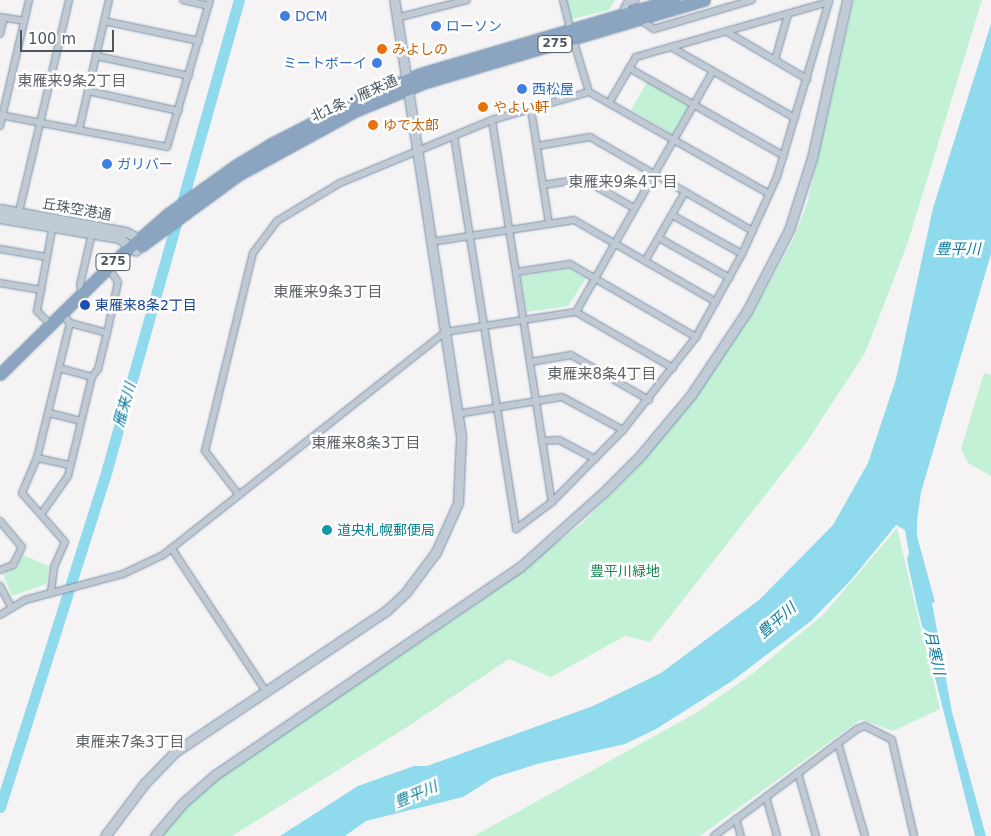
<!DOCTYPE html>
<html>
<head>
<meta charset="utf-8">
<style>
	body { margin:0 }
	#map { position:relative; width:991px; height:836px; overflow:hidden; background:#f5f3f3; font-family:"DejaVu Sans","Noto Sans JP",sans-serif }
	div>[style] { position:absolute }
	.green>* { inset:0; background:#c3f1d5; transform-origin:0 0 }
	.water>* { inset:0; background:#90daee }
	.river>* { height:11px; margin:-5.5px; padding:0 5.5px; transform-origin:5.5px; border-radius:5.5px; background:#90daee }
	.roads { filter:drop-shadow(0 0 1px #7690ad) drop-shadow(0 0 1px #7690ad) }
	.street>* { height:6px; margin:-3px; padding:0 3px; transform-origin:3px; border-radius:3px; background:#c1cad2 }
	.secondary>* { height:9px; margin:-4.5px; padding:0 4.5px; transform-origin:4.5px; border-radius:4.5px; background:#c1cbd6 }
	.highway>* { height:11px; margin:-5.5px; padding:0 5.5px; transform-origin:5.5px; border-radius:5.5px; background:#8ba5c1 }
	.dots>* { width:14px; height:14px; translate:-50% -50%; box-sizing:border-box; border:2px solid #fff; border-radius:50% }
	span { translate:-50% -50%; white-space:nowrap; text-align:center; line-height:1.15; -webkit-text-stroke:5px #fff; paint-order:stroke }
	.shield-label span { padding:1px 4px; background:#fff; border:1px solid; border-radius:4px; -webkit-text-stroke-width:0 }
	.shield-label { font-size:12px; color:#4a5661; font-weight:700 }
	.shop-label { font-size:14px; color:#366cbe }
	.left { translate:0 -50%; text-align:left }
	.right { translate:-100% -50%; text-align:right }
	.food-label { font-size:14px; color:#c56008 }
	.street-label { font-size:14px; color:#4a5661 }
	.transit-label { font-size:14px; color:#164399 }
	.culture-label { font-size:14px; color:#0d838f }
	.park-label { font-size:14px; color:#17864f }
	.neighbourhood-label { font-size:15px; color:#5f6368 }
	.water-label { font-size:15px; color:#0c7c9b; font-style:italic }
	.scale { position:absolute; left:20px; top:30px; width:94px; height:22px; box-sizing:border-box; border:2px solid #4a5661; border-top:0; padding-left:6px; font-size:15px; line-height:18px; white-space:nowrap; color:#4a5661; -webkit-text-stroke:4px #fff; paint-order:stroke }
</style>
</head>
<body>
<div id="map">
	<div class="green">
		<div style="clip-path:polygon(566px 0,615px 0,609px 10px,572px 19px)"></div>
		<div style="clip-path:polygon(854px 0,982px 0,907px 245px,865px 353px,806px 443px,650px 642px,625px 636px,551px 677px,509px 659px,404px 729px,232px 836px,161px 836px,186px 807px,234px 766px,477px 604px,582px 523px,634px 471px,704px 385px,752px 314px,793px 240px,807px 204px)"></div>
		<div style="left:647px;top:82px;width:48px;height:32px;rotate:30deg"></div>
		<div style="clip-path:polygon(569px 269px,586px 278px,568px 306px,527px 312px,521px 276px)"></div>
		<div style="clip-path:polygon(984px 373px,991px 375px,991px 476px,968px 463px,961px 449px)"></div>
		<div style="clip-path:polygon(897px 528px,940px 709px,893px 731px,861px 719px,700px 836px,474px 836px,696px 713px,752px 674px,824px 614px)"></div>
		<div style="clip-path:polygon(23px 555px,49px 566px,46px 584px,12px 596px,3px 574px,16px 568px)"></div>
	</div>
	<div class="water">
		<div style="clip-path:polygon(991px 24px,991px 254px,921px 492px,917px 520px,917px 536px,935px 602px,932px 603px,952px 712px,986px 836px,975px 836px,917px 606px,907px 559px,909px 553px,905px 530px,896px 525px,851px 580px,811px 621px,732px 681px,656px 729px,625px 744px,537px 764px,493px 778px,463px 797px,366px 821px,345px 836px,280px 836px,358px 786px,414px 766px,427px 766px,593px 706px,661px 673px,759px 600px,833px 525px,868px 463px,896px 379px,933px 208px)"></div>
	</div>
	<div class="river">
		<div style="left:0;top:807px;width:355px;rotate:-72.4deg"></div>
		<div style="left:107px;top:469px;width:487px;rotate:-74.3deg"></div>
	</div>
	<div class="roads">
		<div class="street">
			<div style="left:183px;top:0;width:26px;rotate:13deg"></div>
			<div style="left:563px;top:0;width:30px;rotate:76deg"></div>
			<div style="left:630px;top:14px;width:8px;rotate:-135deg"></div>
			<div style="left:624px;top:8px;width:6px;rotate:-59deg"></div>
			<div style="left:627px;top:3px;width:9px;rotate:-18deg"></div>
			<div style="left:0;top:17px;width:24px;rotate:9deg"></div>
			<div style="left:396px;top:18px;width:73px;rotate:-14.2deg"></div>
			<div style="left:639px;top:19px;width:18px;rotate:34deg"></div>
			<div style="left:654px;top:29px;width:102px;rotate:-16.5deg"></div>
			<div style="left:104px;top:21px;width:97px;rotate:11.9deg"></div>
			<div style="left:727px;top:32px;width:93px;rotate:30.4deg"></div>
			<div style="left:0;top:34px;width:16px;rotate:-76deg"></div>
			<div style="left:573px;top:39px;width:55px;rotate:73.2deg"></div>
			<div style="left:671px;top:47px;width:143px;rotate:29.8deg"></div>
			<div style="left:96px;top:56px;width:95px;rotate:12.1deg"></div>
			<div style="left:775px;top:60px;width:48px;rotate:-74.2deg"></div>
			<div style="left:629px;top:68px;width:178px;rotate:29.6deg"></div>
			<div style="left:88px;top:91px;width:93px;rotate:12.4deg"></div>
			<div style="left:531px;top:109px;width:116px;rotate:81.1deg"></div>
			<div style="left:0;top:115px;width:170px;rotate:10.8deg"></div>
			<div style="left:167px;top:147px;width:153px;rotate:-73.7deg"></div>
			<div style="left:492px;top:120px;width:387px;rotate:81.1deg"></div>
			<div style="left:0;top:126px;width:129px;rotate:-77deg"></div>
			<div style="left:79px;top:130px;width:133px;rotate:-77deg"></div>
			<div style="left:454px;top:136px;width:398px;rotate:81deg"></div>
			<div style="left:516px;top:529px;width:45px;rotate:-36.9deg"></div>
			<div style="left:552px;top:502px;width:101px;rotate:-45.4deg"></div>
			<div style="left:623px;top:430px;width:118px;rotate:-51.9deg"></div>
			<div style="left:696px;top:337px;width:95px;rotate:-61deg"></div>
			<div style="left:742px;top:254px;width:85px;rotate:-65.6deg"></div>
			<div style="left:777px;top:177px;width:183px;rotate:-73.5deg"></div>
			<div style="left:829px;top:2px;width:201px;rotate:164.1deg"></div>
			<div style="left:636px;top:57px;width:53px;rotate:120.4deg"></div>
			<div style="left:537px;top:146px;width:54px;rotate:-9.6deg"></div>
			<div style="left:590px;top:137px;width:188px;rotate:30deg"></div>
			<div style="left:543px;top:185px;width:40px;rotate:-8.5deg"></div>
			<div style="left:583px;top:179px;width:59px;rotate:29.6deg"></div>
			<div style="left:19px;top:212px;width:218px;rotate:-76.7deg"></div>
			<div style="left:672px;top:215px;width:80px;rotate:29.1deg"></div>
			<div style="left:659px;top:238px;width:81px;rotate:29.4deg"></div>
			<div style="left:431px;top:242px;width:145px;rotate:-8.7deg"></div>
			<div style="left:574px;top:220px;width:164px;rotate:30deg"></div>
			<div style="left:0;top:249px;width:48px;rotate:9.7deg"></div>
			<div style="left:645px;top:261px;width:80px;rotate:-59.9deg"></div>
			<div style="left:516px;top:272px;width:55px;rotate:-8.4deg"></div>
			<div style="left:570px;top:264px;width:146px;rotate:30.1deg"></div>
			<div style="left:0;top:283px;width:42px;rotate:9.7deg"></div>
			<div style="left:82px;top:293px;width:8px;rotate:-104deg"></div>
			<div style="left:80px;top:285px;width:53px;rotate:-77deg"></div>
			<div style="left:576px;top:312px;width:277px;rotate:-60.4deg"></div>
			<div style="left:70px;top:323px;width:38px;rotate:15deg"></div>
			<div style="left:51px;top:325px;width:20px;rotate:-135deg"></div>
			<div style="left:37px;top:311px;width:87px;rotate:-79.5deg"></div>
			<div style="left:530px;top:362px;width:42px;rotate:-9.7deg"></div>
			<div style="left:571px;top:355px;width:90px;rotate:30deg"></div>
			<div style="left:59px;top:368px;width:34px;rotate:15deg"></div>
			<div style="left:49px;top:413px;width:32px;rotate:14deg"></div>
			<div style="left:457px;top:414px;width:106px;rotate:-9.2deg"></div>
			<div style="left:562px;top:397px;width:69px;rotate:28.4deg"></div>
			<div style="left:542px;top:441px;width:17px;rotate:-3deg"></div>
			<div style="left:559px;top:440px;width:41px;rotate:27.8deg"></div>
			<div style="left:37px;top:458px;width:34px;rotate:12deg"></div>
			<div style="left:239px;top:495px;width:56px;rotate:-127.7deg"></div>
			<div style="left:205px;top:451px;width:204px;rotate:-76.4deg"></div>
			<div style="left:253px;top:253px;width:40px;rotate:-53deg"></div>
			<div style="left:277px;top:221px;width:74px;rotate:-31.1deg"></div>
			<div style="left:340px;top:183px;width:165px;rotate:-22.5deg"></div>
			<div style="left:492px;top:120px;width:101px;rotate:-16.1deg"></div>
			<div style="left:589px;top:92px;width:207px;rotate:29.5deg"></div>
			<div style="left:42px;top:513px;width:45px;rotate:-54.9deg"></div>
			<div style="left:68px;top:476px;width:102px;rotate:-76.4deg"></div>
			<div style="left:92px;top:377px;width:10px;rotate:-53deg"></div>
			<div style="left:98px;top:369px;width:37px;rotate:-76deg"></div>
			<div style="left:107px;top:333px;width:52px;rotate:-77.8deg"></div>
			<div style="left:118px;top:282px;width:11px;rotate:-124deg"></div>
			<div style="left:0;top:521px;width:34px;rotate:50deg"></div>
			<div style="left:22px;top:547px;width:20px;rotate:117deg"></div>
			<div style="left:13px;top:565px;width:14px;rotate:159deg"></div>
			<div style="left:172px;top:549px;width:169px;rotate:56.6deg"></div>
			<div style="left:0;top:586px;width:24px;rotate:62deg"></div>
			<div style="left:51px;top:592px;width:25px;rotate:-83deg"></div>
			<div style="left:54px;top:567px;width:27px;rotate:-66deg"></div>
			<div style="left:65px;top:542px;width:65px;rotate:-131.3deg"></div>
			<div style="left:22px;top:493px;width:38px;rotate:-67deg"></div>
			<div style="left:37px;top:458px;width:139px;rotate:-76.3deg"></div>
			<div style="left:70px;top:323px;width:11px;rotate:-131deg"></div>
			<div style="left:0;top:615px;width:29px;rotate:-31deg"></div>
			<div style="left:25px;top:600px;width:101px;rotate:-14.9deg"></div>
			<div style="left:123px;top:574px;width:44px;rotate:-25.4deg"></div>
			<div style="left:163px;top:555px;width:360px;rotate:-38.3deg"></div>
			<div style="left:445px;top:332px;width:133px;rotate:-8.7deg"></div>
			<div style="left:576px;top:312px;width:112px;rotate:30deg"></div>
			<div style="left:838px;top:743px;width:97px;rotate:73.8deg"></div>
			<div style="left:798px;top:773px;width:66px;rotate:74.1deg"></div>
			<div style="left:766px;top:797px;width:41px;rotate:74.2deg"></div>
			<div style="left:736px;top:819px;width:18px;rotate:74deg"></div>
			<div style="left:714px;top:836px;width:179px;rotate:-36.8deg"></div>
			<div style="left:857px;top:729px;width:9px;rotate:-21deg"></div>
			<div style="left:865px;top:726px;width:30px;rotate:27deg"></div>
			<div style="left:892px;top:740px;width:98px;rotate:77.1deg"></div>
		</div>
		<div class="secondary">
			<div style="left:0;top:209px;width:128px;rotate:10.3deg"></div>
			<div style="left:126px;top:232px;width:21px;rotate:28deg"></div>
			<div style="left:0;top:218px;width:121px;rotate:9.5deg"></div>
			<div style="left:119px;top:238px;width:21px;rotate:37deg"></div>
			<div style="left:105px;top:836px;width:65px;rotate:-53.1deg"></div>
			<div style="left:144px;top:784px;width:45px;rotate:-45.9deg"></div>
			<div style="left:175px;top:752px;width:255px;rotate:-33.8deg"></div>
			<div style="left:387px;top:610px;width:26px;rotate:-43deg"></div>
			<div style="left:406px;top:592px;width:50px;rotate:-53.1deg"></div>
			<div style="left:436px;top:552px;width:54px;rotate:-65.8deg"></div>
			<div style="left:458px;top:503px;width:67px;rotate:-87.4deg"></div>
			<div style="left:461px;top:436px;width:441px;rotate:-98.7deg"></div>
			<div style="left:155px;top:836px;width:43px;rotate:-49.7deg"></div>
			<div style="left:183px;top:803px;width:43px;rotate:-41.2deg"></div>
			<div style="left:215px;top:775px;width:368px;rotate:-34.3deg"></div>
			<div style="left:519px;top:568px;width:113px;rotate:-41.8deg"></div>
			<div style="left:603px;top:493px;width:52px;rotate:-45deg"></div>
			<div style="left:640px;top:456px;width:80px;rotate:-50.1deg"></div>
			<div style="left:691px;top:395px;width:101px;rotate:-56.3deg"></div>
			<div style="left:747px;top:311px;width:91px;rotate:-62.6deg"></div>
			<div style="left:789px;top:230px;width:76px;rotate:-72.3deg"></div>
			<div style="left:812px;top:158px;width:162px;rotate:-77.5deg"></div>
		</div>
		<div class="highway">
			<div style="left:141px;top:246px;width:120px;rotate:-36.2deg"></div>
			<div style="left:238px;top:175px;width:133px;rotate:-28.7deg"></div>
			<div style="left:355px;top:111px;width:74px;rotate:-22.4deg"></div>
			<div style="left:423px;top:83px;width:293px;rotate:-16.5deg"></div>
			<div style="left:0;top:374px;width:170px;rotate:-44.5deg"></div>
			<div style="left:121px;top:255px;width:62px;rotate:-41.1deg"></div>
			<div style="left:168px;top:214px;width:82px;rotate:-35.6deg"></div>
			<div style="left:235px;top:166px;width:42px;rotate:-31.4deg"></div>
			<div style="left:271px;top:144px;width:92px;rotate:-27.1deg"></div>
			<div style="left:353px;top:102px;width:73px;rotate:-22.7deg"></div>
			<div style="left:420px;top:74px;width:263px;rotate:-16.4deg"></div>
		</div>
	</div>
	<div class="dots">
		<div style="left:285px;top:16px;background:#3f7fe0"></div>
		<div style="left:436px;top:26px;background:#3f7fe0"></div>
		<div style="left:382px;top:49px;background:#e8710a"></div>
		<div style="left:377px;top:63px;background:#3f7fe0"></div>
		<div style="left:522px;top:89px;background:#3f7fe0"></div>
		<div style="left:483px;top:107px;background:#e8710a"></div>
		<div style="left:373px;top:125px;background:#e8710a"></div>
		<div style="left:107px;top:164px;background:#3f7fe0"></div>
		<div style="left:85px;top:305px;background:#1a4fb4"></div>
		<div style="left:327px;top:530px;background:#0f9aa8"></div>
	</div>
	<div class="shield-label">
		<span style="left:555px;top:44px">275</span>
		<span style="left:113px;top:262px">275</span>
	</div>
	<div class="shop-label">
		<span class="left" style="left:295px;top:16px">DCM</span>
		<span class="left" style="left:446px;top:26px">ローソン</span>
		<span class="right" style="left:367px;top:63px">ミートボーイ</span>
		<span class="left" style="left:532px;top:89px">西松屋</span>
		<span class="left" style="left:117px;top:164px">ガリバー</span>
	</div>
	<div class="food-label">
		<span class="left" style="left:392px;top:49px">みよしの</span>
		<span class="left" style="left:493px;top:107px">やよい軒</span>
		<span class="left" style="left:383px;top:125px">ゆで太郎</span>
	</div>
	<div class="street-label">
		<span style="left:354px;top:98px;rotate:-24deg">北1条・雁来通</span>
		<span style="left:77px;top:209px;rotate:10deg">丘珠空港通</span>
	</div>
	<div class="transit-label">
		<span class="left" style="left:95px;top:305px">東雁来8条2丁目</span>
	</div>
	<div class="culture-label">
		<span class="left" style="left:337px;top:530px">道央札幌郵便局</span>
	</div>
	<div class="park-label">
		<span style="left:625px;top:571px">豊平川緑地</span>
	</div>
	<div class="neighbourhood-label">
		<span style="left:72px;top:82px">東雁来9条2丁目</span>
		<span style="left:623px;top:183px">東雁来9条4丁目</span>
		<span style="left:328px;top:293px">東雁来9条3丁目</span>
		<span style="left:602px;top:375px">東雁来8条4丁目</span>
		<span style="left:366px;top:444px">東雁来8条3丁目</span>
		<span style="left:130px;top:743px">東雁来7条3丁目</span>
	</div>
	<div class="water-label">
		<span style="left:958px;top:250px">豊平川</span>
		<span style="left:125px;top:405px;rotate:-74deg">雁来川</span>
		<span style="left:777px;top:621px;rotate:-41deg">豊平川</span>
		<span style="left:934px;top:653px;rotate:77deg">月寒川</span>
		<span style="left:416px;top:795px;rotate:-23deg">豊平川</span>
	</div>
	<div class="scale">100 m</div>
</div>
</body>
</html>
